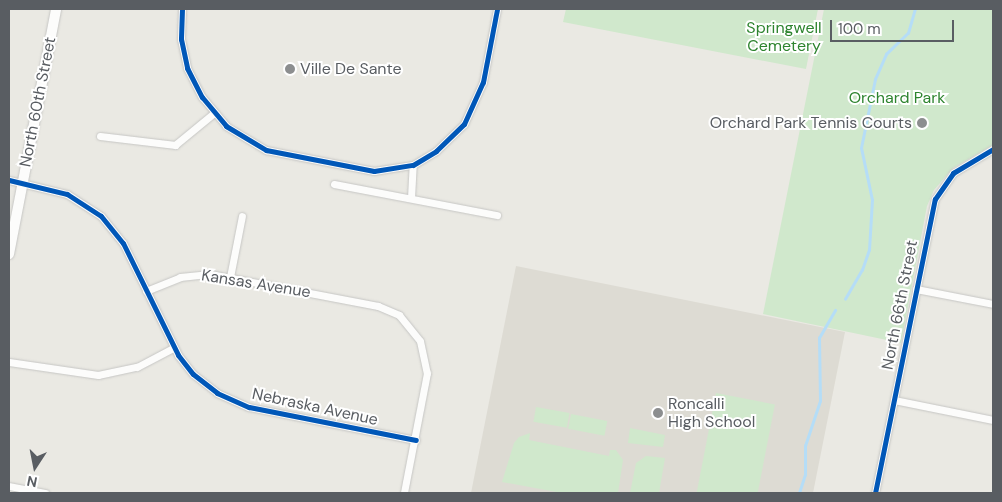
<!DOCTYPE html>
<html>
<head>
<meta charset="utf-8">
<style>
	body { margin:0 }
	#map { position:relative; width:1002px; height:502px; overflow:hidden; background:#eae9e3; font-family:"DM Sans",sans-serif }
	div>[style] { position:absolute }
	.education>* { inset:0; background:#dddbd3 }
	.green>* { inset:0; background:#d0e8cc; transform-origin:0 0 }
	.stream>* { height:2.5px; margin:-1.25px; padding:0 1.25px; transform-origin:1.25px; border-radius:1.25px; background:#b5ddf7 }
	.roads { filter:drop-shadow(0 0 1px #c6c6c4) drop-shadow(0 0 1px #c6c6c4) }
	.minor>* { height:7px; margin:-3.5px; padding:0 3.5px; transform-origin:3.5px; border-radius:3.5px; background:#fcfcfb }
	.secondary>* { height:10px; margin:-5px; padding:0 5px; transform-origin:5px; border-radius:5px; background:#fcfcfb }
	.cycleway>* { height:5px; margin:-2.5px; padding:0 2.5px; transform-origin:2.5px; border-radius:2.5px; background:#0057b8 }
	.dots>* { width:14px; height:14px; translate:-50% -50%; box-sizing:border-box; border:2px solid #fff; border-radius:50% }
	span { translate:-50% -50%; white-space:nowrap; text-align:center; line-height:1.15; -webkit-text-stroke:4px #fff; paint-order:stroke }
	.park-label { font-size:16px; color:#2e842f }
	.poi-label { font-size:16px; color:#595d62 }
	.left { translate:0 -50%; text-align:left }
	.right { translate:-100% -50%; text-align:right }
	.street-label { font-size:16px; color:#595d62 }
	.frame { position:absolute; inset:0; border:10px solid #595d62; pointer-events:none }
	.north { position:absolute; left:10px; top:442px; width:50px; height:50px; -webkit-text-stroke:4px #fff; paint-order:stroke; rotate:191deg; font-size:14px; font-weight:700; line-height:20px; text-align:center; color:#595d62 }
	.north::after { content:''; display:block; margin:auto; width:18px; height:22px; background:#595d62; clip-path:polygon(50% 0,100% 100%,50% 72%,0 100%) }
	.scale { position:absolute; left:830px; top:20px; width:124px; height:22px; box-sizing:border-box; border:2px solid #595d62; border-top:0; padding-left:6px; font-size:15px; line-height:18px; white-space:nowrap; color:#595d62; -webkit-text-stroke:4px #fff; paint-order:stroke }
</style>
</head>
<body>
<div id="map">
	<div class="education">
		<div style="clip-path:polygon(516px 266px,845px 332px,813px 493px,471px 493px)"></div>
	</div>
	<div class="green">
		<div style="clip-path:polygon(566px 9px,818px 9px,806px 69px,563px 22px)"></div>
		<div style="clip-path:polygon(824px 9px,993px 9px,993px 145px,953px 168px,934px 190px,927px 206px,901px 343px,763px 314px)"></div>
		<div style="left:716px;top:393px;width:60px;height:102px;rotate:11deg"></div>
		<div style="left:536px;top:407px;width:34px;height:15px;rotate:10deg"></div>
		<div style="left:571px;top:414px;width:37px;height:15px;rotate:11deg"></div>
		<div style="clip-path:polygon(630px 428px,665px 435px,663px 447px,628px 443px)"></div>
		<div style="clip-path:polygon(530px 433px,529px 440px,609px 456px,610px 450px,616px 450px,623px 460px,618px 493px,562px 493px,502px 482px,514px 443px,519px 437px)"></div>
		<div style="clip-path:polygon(646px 456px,665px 458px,659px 493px,630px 493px,636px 463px)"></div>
	</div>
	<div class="stream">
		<div style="left:845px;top:299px;width:34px;rotate:-60deg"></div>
		<div style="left:862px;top:270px;width:21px;rotate:-71deg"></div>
		<div style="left:869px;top:250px;width:50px;rotate:-86.6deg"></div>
		<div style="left:872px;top:200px;width:53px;rotate:-101.9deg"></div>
		<div style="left:861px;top:148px;width:70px;rotate:-78.5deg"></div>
		<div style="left:875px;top:79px;width:27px;rotate:-66deg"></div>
		<div style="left:886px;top:54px;width:30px;rotate:-44deg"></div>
		<div style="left:908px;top:33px;width:25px;rotate:-74deg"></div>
		<div style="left:799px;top:493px;width:19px;rotate:-72deg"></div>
		<div style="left:805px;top:475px;width:29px;rotate:-90deg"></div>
		<div style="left:805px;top:446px;width:47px;rotate:-71.6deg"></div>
		<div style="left:820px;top:401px;width:63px;rotate:-90.9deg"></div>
		<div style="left:819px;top:338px;width:32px;rotate:-60deg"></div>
	</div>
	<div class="roads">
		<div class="minor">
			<div style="left:182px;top:9px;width:30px;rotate:92deg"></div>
			<div style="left:181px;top:39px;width:30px;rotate:78deg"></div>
			<div style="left:187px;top:68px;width:33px;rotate:63deg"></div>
			<div style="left:202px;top:97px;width:38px;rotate:50deg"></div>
			<div style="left:226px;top:126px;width:47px;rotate:31deg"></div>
			<div style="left:266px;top:150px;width:110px;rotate:11deg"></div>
			<div style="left:374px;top:171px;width:39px;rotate:-9deg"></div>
			<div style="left:413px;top:165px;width:27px;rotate:-31deg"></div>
			<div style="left:436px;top:151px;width:39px;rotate:-44deg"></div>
			<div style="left:464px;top:124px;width:46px;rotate:-65.7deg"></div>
			<div style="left:483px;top:82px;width:74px;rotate:-79.1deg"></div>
			<div style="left:100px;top:136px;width:76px;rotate:6.8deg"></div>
			<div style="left:175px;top:145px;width:50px;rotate:-39.4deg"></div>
			<div style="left:9px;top:180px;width:60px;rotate:13.6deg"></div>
			<div style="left:67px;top:194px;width:40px;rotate:32.9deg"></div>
			<div style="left:101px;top:216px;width:35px;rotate:51deg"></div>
			<div style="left:123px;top:243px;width:125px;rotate:63.8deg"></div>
			<div style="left:178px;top:355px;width:24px;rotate:52deg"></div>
			<div style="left:193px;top:374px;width:31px;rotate:38deg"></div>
			<div style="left:217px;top:393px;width:35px;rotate:24deg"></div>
			<div style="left:249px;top:407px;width:170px;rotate:11.2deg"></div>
			<div style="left:334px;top:184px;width:166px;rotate:10.8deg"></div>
			<div style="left:411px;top:198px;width:33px;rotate:-87deg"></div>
			<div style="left:230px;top:277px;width:62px;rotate:-78.9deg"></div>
			<div style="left:916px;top:289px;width:78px;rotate:11deg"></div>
			<div style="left:146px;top:291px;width:37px;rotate:-22deg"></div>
			<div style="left:180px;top:277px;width:30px;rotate:-6deg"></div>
			<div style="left:210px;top:274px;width:171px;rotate:10.8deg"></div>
			<div style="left:378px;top:306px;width:23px;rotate:23deg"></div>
			<div style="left:399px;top:315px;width:33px;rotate:51deg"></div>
			<div style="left:420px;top:341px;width:33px;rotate:78deg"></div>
			<div style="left:427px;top:373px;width:122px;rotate:100.9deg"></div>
			<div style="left:9px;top:362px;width:90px;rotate:8.3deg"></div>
			<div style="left:98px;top:375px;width:40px;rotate:-12deg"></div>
			<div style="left:137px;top:367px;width:41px;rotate:-27.8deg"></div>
			<div style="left:894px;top:400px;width:101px;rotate:11.4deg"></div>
			<div style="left:9px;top:486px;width:37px;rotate:11deg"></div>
			<div style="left:875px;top:493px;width:300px;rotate:-78.5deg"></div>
			<div style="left:935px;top:199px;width:32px;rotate:-55deg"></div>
			<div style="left:953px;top:173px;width:47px;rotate:-31deg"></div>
		</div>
		<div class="secondary">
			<div style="left:9px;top:254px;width:249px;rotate:-79.1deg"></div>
		</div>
	</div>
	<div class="cycleway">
		<div style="left:182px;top:9px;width:30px;rotate:92deg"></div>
		<div style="left:181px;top:39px;width:30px;rotate:78deg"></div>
		<div style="left:187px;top:68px;width:33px;rotate:63deg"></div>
		<div style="left:202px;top:97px;width:38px;rotate:50deg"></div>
		<div style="left:226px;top:126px;width:47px;rotate:31deg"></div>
		<div style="left:266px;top:150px;width:110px;rotate:11deg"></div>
		<div style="left:374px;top:171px;width:39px;rotate:-9deg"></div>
		<div style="left:413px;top:165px;width:27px;rotate:-31deg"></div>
		<div style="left:436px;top:151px;width:39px;rotate:-44deg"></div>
		<div style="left:464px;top:124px;width:46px;rotate:-65.7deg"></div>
		<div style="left:483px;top:82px;width:74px;rotate:-79.1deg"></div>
		<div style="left:9px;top:180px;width:60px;rotate:13.6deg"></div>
		<div style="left:67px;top:194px;width:40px;rotate:32.9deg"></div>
		<div style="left:101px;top:216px;width:35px;rotate:51deg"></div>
		<div style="left:123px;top:243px;width:125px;rotate:63.8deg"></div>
		<div style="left:178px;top:355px;width:24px;rotate:52deg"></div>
		<div style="left:193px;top:374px;width:31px;rotate:38deg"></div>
		<div style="left:217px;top:393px;width:35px;rotate:24deg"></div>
		<div style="left:249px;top:407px;width:170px;rotate:11.2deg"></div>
		<div style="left:875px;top:493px;width:300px;rotate:-78.5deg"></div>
		<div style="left:935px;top:199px;width:32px;rotate:-55deg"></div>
		<div style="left:953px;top:173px;width:47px;rotate:-31deg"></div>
	</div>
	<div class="dots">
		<div style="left:290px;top:69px;background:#8c8e8f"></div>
		<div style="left:922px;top:123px;background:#8c8e8f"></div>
		<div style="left:658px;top:413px;background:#8c8e8f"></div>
	</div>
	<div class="park-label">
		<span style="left:784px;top:37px">Springwell<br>Cemetery</span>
		<span style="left:897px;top:98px">Orchard Park</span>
	</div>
	<div class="poi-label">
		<span class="left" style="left:300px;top:69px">Ville De Sante</span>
		<span class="right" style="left:912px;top:123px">Orchard Park Tennis Courts</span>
		<span class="left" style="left:668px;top:413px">Roncalli<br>High School</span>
	</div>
	<div class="street-label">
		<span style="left:38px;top:102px;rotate:-79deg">North 60th Street</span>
		<span style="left:256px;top:284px;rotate:9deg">Kansas Avenue</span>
		<span style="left:900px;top:305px;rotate:-79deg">North 66th Street</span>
		<span style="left:315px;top:407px;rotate:12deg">Nebraska Avenue</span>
	</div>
	<div class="frame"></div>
	<div class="north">N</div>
	<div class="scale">100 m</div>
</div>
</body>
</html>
